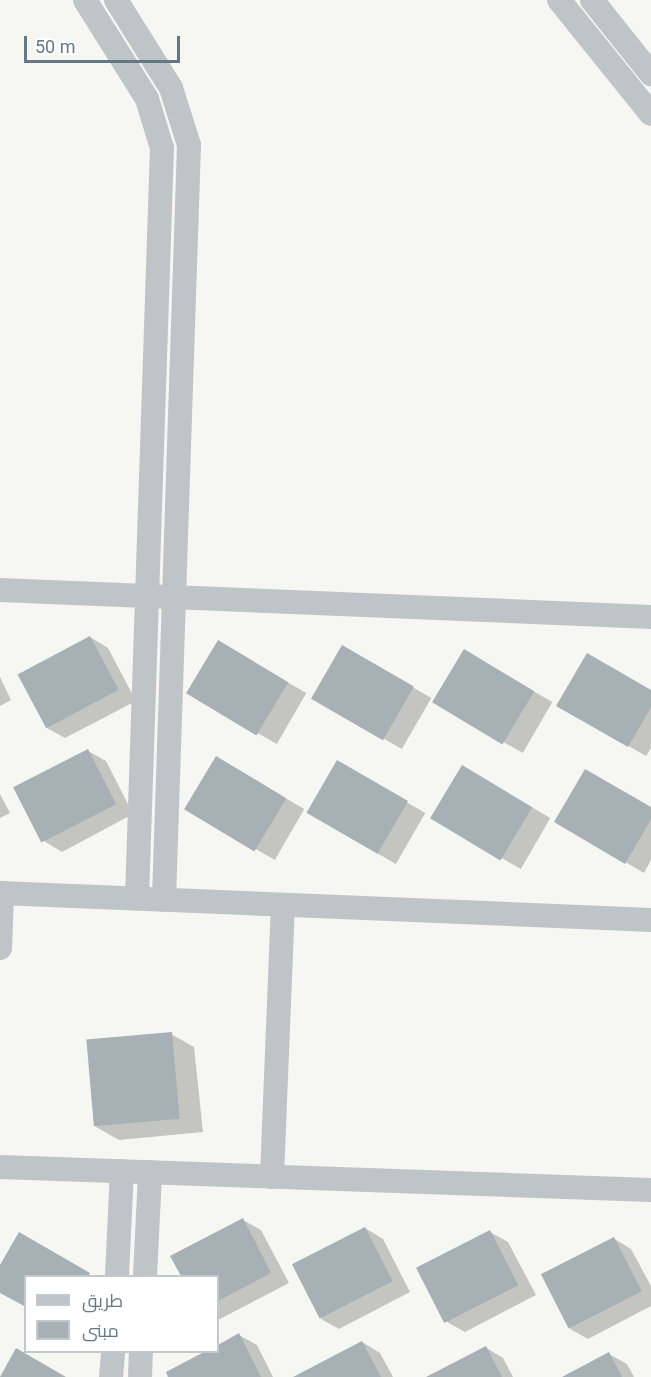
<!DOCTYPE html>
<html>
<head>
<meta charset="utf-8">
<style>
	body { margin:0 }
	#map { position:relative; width:651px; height:1377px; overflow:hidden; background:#f6f6f2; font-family:Roboto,Cairo,sans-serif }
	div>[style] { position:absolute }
	.shadow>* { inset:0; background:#0003; transform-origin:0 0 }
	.building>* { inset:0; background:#a6b0b5; transform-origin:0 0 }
	.street>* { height:24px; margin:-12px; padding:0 12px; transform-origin:12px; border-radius:12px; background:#bec4c7 }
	span { translate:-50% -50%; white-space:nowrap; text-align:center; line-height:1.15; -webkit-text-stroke:6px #fff; paint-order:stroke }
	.legend { position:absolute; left:24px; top:1275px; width:195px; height:78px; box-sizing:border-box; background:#fff; border:2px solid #c1c9ce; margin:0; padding:8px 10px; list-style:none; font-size:18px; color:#647985 }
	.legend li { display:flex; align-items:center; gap:12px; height:30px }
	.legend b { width:30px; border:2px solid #c1c9ce }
	.scale { position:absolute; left:24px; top:36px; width:156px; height:27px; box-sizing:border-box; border:3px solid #647985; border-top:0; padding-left:8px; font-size:18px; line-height:21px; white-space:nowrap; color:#647985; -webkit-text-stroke:4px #fff; paint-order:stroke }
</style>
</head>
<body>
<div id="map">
	<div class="shadow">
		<div style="clip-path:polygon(90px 637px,108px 648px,136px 701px,65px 738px,47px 728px)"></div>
		<div style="left:218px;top:642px;width:102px;height:59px;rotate:30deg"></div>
		<div style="left:343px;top:647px;width:102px;height:59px;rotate:30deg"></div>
		<div style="left:464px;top:651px;width:102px;height:59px;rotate:30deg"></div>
		<div style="clip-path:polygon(0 677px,11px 700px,0 706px)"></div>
		<div style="clip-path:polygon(651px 691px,651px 748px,646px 756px,558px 706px)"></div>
		<div style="clip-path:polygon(88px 751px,106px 761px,133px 814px,62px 852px,44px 841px)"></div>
		<div style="left:216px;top:758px;width:102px;height:59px;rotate:30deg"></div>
		<div style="left:337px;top:762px;width:102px;height:59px;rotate:30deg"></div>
		<div style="left:462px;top:767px;width:102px;height:59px;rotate:30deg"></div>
		<div style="clip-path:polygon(0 794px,10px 813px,0 818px)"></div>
		<div style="clip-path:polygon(651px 809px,651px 860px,644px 873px,556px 822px)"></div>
		<div style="clip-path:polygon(171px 1034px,194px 1047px,203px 1132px,119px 1140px,96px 1127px)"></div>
		<div style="clip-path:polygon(243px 1220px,261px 1230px,289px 1283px,218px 1320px,218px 1276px,182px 1276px,172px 1257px)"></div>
		<div style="clip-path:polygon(365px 1228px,383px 1239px,410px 1292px,339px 1329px,321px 1319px)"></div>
		<div style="clip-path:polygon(490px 1232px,508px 1242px,536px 1295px,465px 1332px,447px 1322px)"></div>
		<div style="clip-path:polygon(19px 1234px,92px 1276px,26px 1276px,0 1291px,0 1268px)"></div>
		<div style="clip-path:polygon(613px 1238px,631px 1249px,651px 1286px,651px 1306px,588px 1339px,570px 1329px)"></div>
		<div style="clip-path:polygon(239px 1335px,257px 1345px,273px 1377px,170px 1377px,168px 1373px,208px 1352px,218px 1352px,218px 1346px)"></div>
		<div style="clip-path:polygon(362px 1342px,380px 1353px,393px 1377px,296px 1377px)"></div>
		<div style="clip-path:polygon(485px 1347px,503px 1358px,513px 1377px,429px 1377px)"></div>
		<div style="clip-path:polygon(609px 1354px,627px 1364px,634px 1377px,565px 1377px)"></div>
	</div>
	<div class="building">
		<div style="left:90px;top:636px;width:61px;height:82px;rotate:62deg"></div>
		<div style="left:218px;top:640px;width:82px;height:62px;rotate:31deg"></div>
		<div style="left:342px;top:645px;width:83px;height:62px;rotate:30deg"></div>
		<div style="left:464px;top:649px;width:82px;height:62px;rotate:31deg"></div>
		<div style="clip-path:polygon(587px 653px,651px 690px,651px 707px,628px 747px,556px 706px)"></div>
		<div style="left:88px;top:749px;width:62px;height:84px;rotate:63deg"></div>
		<div style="left:216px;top:756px;width:82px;height:62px;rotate:31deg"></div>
		<div style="left:337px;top:760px;width:82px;height:61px;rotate:30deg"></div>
		<div style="left:462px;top:765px;width:82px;height:62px;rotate:31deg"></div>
		<div style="clip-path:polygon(585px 769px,651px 807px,651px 819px,625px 864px,554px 822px)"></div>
		<div style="left:172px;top:1032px;width:87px;height:86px;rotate:85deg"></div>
		<div style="clip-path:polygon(243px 1218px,271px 1273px,218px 1301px,218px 1276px,181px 1276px,170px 1256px)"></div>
		<div style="left:365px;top:1227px;width:61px;height:82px;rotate:63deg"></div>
		<div style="left:490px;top:1230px;width:62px;height:83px;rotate:63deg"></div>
		<div style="clip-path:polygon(19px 1232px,90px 1273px,88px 1276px,26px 1276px,26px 1307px,0 1293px,0 1265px)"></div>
		<div style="left:614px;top:1237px;width:61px;height:82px;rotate:63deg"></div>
		<div style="clip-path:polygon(239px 1333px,261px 1377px,168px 1377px,166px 1372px,204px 1352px,218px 1352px,218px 1345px)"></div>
		<div style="clip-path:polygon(362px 1341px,381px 1377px,293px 1377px)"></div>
		<div style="clip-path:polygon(486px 1346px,502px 1377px,426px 1377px)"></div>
		<div style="clip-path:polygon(16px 1348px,66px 1377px,0 1377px)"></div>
		<div style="clip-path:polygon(609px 1352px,622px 1377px,562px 1377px)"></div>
	</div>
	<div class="street">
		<div style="left:85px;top:0;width:117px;rotate:57.9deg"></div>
		<div style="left:147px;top:99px;width:51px;rotate:73deg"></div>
		<div style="left:162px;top:148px;width:751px;rotate:91.91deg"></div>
		<div style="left:116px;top:0;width:104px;rotate:58deg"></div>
		<div style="left:171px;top:88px;width:60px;rotate:72.5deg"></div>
		<div style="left:189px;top:145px;width:755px;rotate:91.9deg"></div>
		<div style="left:559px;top:0;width:146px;rotate:51.1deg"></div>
		<div style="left:592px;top:0;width:95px;rotate:51.4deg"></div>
		<div style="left:0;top:590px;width:652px;rotate:2.37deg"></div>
		<div style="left:0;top:893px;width:652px;rotate:2.37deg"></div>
		<div style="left:0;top:948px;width:55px;rotate:-87.9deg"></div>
		<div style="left:0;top:1167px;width:651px;rotate:2.02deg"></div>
		<div style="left:272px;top:1177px;width:272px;rotate:-87.7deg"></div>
		<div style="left:117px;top:1276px;width:105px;rotate:-87.3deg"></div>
		<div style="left:145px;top:1276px;width:104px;rotate:-87.2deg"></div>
		<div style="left:111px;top:1377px;width:25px;rotate:-85deg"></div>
		<div style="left:140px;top:1377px;width:25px;rotate:-88deg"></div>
	</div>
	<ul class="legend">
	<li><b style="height:8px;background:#bec4c7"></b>طريق</li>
	<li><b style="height:16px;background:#a6b0b5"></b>مبنى</li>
	</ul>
	<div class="scale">50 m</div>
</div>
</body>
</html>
